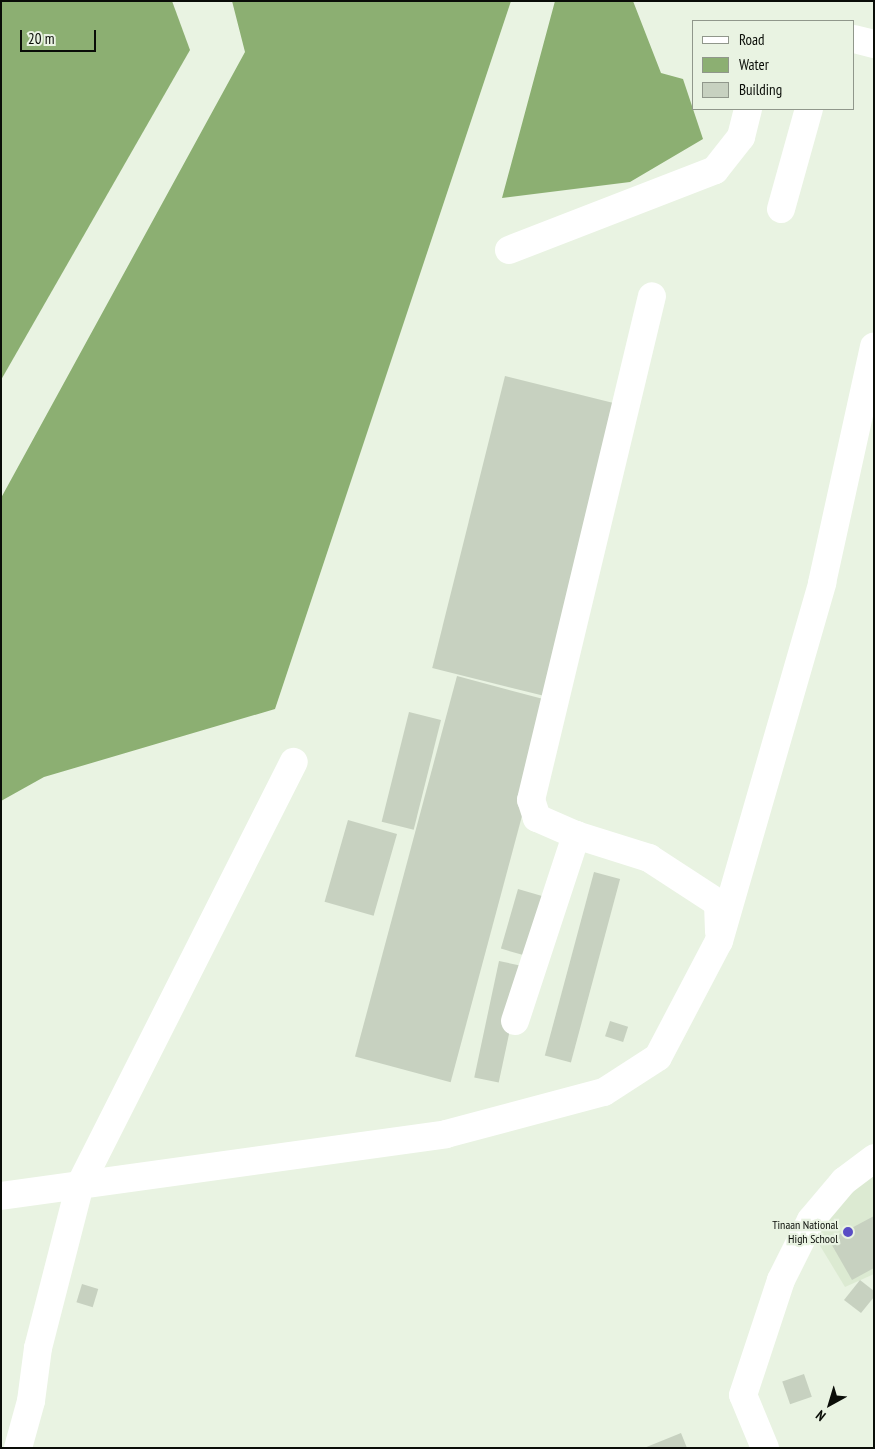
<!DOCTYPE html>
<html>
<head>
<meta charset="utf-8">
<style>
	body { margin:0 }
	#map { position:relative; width:875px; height:1449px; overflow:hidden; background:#e9f3e2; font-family:"PT Sans Narrow",sans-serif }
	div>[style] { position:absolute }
	.built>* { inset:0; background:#dcead2 }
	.water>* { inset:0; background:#8caf72 }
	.building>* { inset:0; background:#c7d1c0; transform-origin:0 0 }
	.minor>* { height:28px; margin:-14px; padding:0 14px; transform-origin:14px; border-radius:14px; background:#fff }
	.dots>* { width:14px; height:14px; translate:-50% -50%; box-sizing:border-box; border:2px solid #e9f3e2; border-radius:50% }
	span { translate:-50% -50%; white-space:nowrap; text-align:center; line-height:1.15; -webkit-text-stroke:4.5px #e9f3e2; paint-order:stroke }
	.poi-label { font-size:12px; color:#0a0d08 }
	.right { translate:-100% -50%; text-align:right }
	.frame { position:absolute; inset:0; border:2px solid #0a0d08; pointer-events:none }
	.legend { position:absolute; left:692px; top:20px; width:162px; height:90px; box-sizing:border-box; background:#e9f3e2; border:1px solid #90978b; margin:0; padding:6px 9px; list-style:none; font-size:15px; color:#0a0d08 }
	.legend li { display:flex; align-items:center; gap:10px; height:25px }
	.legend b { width:25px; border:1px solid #90978b }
	.north { position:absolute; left:805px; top:1379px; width:50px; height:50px; -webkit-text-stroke:4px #e9f3e2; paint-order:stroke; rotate:219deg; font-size:14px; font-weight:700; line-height:20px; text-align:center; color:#0a0d08 }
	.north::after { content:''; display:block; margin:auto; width:18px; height:22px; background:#0a0d08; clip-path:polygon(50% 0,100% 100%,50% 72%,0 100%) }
	.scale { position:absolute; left:20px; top:30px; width:76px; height:22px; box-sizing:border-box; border:2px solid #0a0d08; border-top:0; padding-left:6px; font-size:15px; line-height:18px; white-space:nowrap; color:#0a0d08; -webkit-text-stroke:4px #e9f3e2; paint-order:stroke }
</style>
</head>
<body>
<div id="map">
	<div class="built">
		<div style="clip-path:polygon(874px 1171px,874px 1274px,845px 1287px,819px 1244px,824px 1221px,841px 1196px)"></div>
	</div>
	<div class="water">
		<div style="clip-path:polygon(1px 1px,172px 1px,190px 50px,1px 380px)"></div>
		<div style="clip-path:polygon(232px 1px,511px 1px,275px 709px,44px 777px,1px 801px,1px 498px,245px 52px)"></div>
		<div style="clip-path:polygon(555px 1px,633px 1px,661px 73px,683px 79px,703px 139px,630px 182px,502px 198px)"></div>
	</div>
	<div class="building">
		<div style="left:505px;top:376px;width:118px;height:301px;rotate:14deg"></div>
		<div style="left:457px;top:676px;width:99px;height:394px;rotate:15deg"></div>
		<div style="left:409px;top:712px;width:33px;height:113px;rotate:14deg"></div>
		<div style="left:348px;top:820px;width:51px;height:85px;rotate:16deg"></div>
		<div style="left:594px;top:872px;width:27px;height:190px;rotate:15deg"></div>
		<div style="left:518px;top:889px;width:25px;height:62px;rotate:16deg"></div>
		<div style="left:499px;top:961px;width:25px;height:119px;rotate:12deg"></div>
		<div style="left:610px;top:1021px;width:19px;height:16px;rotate:18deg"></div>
		<div style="clip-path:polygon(874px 1216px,874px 1268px,852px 1280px,829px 1240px)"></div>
		<div style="clip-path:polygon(860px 1280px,874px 1291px,874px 1297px,861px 1313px,844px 1300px)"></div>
		<div style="left:82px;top:1284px;width:17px;height:19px;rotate:17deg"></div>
		<div style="left:804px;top:1374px;width:24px;height:23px;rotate:71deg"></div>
		<div style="clip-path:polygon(681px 1433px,687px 1448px,644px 1448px)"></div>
	</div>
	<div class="minor">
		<div style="left:854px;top:39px;width:21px;rotate:14deg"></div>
		<div style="left:781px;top:209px;width:104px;rotate:-74.4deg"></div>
		<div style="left:509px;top:250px;width:221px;rotate:-21.2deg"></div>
		<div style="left:715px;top:170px;width:42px;rotate:-51.8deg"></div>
		<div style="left:741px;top:137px;width:29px;rotate:-76deg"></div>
		<div style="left:576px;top:835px;width:43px;rotate:-156.4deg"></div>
		<div style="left:537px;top:818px;width:19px;rotate:-108deg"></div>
		<div style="left:531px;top:800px;width:518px;rotate:-76.5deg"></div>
		<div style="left:515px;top:1021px;width:196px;rotate:-71.8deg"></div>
		<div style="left:576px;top:835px;width:77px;rotate:17.5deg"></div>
		<div style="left:649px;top:858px;width:82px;rotate:33.1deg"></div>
		<div style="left:718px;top:903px;width:29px;rotate:88deg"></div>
		<div style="left:1px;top:1196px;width:449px;rotate:-7.9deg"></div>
		<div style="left:446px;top:1134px;width:163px;rotate:-14.9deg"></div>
		<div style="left:604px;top:1092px;width:64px;rotate:-32.9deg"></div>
		<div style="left:658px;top:1057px;width:131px;rotate:-62.3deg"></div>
		<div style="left:719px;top:941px;width:373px;rotate:-73.9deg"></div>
		<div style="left:822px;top:583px;width:242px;rotate:-77.6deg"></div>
		<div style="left:18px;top:1448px;width:49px;rotate:-74.5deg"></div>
		<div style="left:31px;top:1401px;width:53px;rotate:-82.5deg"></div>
		<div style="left:38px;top:1348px;width:168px;rotate:-75.6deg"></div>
		<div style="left:80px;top:1185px;width:474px;rotate:-63.2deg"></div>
		<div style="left:765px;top:1448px;width:57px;rotate:-112.5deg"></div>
		<div style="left:743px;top:1395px;width:121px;rotate:-71.7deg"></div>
		<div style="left:781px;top:1280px;width:67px;rotate:-63.4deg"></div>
		<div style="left:811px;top:1220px;width:51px;rotate:-49.8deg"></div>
		<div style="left:844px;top:1181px;width:38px;rotate:-37deg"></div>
	</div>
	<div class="dots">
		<div style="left:848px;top:1232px;background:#5a4dc5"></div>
	</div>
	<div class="poi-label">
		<span class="right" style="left:838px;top:1232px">Tinaan National<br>High School</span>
	</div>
	<div class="frame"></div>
	<ul class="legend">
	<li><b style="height:6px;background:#fff"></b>Road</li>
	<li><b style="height:14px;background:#8caf72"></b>Water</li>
	<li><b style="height:14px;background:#c7d1c0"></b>Building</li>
	</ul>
	<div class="north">N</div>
	<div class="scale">20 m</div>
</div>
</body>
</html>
